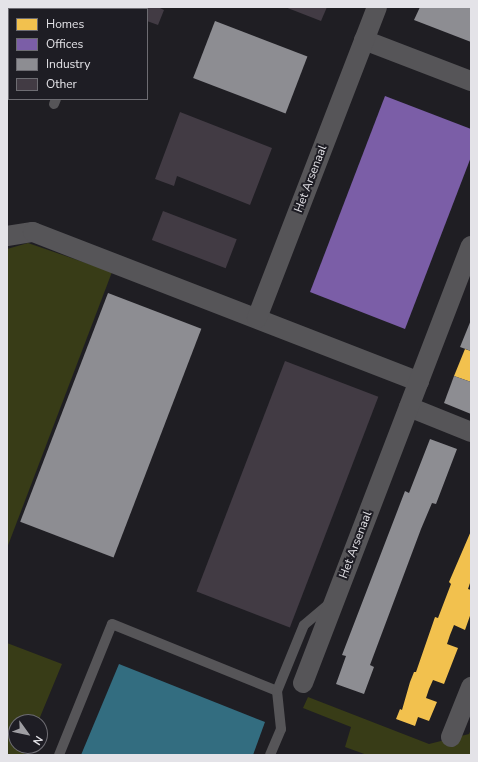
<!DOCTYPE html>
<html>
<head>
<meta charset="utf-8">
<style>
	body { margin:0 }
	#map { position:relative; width:478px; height:762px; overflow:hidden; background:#1f1e23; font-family:"Nunito Sans",sans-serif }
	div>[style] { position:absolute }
	.green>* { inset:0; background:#383c17 }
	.water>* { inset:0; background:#336d80 }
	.homes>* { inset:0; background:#f2c14e }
	.offices>* { inset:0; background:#7b5ea7 }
	.industry>* { inset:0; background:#8d8d92; transform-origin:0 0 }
	.building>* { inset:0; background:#423b44; transform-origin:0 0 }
	.lane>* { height:10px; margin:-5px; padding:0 5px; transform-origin:5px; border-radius:5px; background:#565558 }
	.street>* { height:20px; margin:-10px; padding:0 10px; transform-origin:10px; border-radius:10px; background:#565558 }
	span { translate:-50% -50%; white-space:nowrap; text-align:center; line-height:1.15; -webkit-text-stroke:4px #1e1d24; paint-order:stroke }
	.street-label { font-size:12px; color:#e4e3e8 }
	.frame { position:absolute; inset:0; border:8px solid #e4e3e8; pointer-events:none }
	.legend { position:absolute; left:8px; top:8px; width:140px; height:92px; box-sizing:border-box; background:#1e1d24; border:1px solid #6d6c72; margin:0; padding:5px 7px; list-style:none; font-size:12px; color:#e4e3e8 }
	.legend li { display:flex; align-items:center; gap:8px; height:20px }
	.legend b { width:20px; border:1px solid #6d6c72 }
	.north { position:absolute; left:8px; top:714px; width:40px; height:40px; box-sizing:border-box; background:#1e1d24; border:1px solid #6d6c72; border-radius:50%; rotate:123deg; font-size:11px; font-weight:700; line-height:16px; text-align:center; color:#e4e3e8 }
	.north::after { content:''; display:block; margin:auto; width:14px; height:18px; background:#9f9ea3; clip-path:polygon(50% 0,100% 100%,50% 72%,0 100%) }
</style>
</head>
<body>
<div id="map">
	<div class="green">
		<div style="clip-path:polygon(28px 243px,112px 272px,7px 548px,7px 249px)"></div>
		<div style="clip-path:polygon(7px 643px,62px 664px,38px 722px,16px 722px,16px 746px,28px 746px,24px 755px,7px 755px)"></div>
		<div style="clip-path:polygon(308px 697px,429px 744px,469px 734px,471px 729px,471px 755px,367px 755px,345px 747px,351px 727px,303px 708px)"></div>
	</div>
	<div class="water">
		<div style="clip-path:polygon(7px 7px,35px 7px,9px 9px,7px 84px)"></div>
		<div style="clip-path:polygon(119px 664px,265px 722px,253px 755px,81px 755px)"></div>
	</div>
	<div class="homes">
		<div style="clip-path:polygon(465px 349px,471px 351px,471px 382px,454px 376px)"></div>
		<div style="clip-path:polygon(471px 531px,471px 580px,468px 589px,471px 590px,471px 613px,465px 630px,454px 625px,450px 635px,447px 644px,458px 648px,444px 684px,433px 680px,429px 689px,426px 698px,437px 702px,429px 721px,418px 717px,415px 726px,396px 719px,400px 709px,402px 710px,410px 682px,414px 672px,416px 672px,435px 617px,438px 618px,451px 584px,449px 582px)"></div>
	</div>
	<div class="offices">
		<div style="clip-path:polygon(385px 96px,471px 129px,471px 157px,405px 329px,310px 292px)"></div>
	</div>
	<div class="industry">
		<div style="clip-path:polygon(420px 7px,471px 7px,471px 42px,414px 20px)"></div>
		<div style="left:215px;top:21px;width:99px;height:61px;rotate:21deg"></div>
		<div style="left:108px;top:293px;width:100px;height:245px;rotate:21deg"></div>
		<div style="clip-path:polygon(471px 320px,471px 351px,460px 347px)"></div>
		<div style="clip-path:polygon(454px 376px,471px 382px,471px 414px,444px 403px)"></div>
		<div style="clip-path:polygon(430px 439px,457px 449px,436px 504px,432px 503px,421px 529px,370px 665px,374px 667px,364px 694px,336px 684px,346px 656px,342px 655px,405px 491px,409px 493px)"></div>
	</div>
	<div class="building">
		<div style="clip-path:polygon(137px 7px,158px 7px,164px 10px,158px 25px,147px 21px,147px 9px,137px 9px)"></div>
		<div style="clip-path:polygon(285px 7px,327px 7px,321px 21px)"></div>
		<div style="clip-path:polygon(180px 112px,272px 148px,250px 205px,177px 176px,174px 186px,155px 179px)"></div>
		<div style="left:163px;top:211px;width:79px;height:31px;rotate:21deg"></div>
		<div style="left:285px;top:361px;width:100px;height:247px;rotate:21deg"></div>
	</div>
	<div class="lane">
		<div style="left:91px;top:9px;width:2px;rotate:-63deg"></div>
		<div style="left:54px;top:104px;width:5px;rotate:-68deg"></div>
		<div style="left:59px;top:755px;width:141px;rotate:-68deg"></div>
		<div style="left:112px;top:624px;width:178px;rotate:22.1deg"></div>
		<div style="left:270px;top:755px;width:28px;rotate:-67deg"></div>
		<div style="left:281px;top:729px;width:38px;rotate:-96deg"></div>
		<div style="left:277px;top:691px;width:71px;rotate:-67.8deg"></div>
		<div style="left:304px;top:625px;width:34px;rotate:-40deg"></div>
	</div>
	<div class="street">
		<div style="left:364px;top:40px;width:115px;rotate:21deg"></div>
		<div style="left:7px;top:236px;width:26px;rotate:-9deg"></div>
		<div style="left:33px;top:232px;width:414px;rotate:21.2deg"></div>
		<div style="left:257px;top:318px;width:333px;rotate:-68.9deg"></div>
		<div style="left:409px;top:407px;width:67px;rotate:22deg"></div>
		<div style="left:303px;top:683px;width:468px;rotate:-69deg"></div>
		<div style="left:451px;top:737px;width:54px;rotate:-68.2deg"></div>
	</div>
	<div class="street-label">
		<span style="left:311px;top:179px;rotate:-69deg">Het Arsenaal</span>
		<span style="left:356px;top:545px;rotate:-69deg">Het Arsenaal</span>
	</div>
	<div class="frame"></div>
	<ul class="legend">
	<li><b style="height:11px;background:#f2c14e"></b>Homes</li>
	<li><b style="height:11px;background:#7b5ea7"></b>Offices</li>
	<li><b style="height:11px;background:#8d8d92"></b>Industry</li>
	<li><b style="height:11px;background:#423b44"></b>Other</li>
	</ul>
	<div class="north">N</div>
</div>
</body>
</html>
